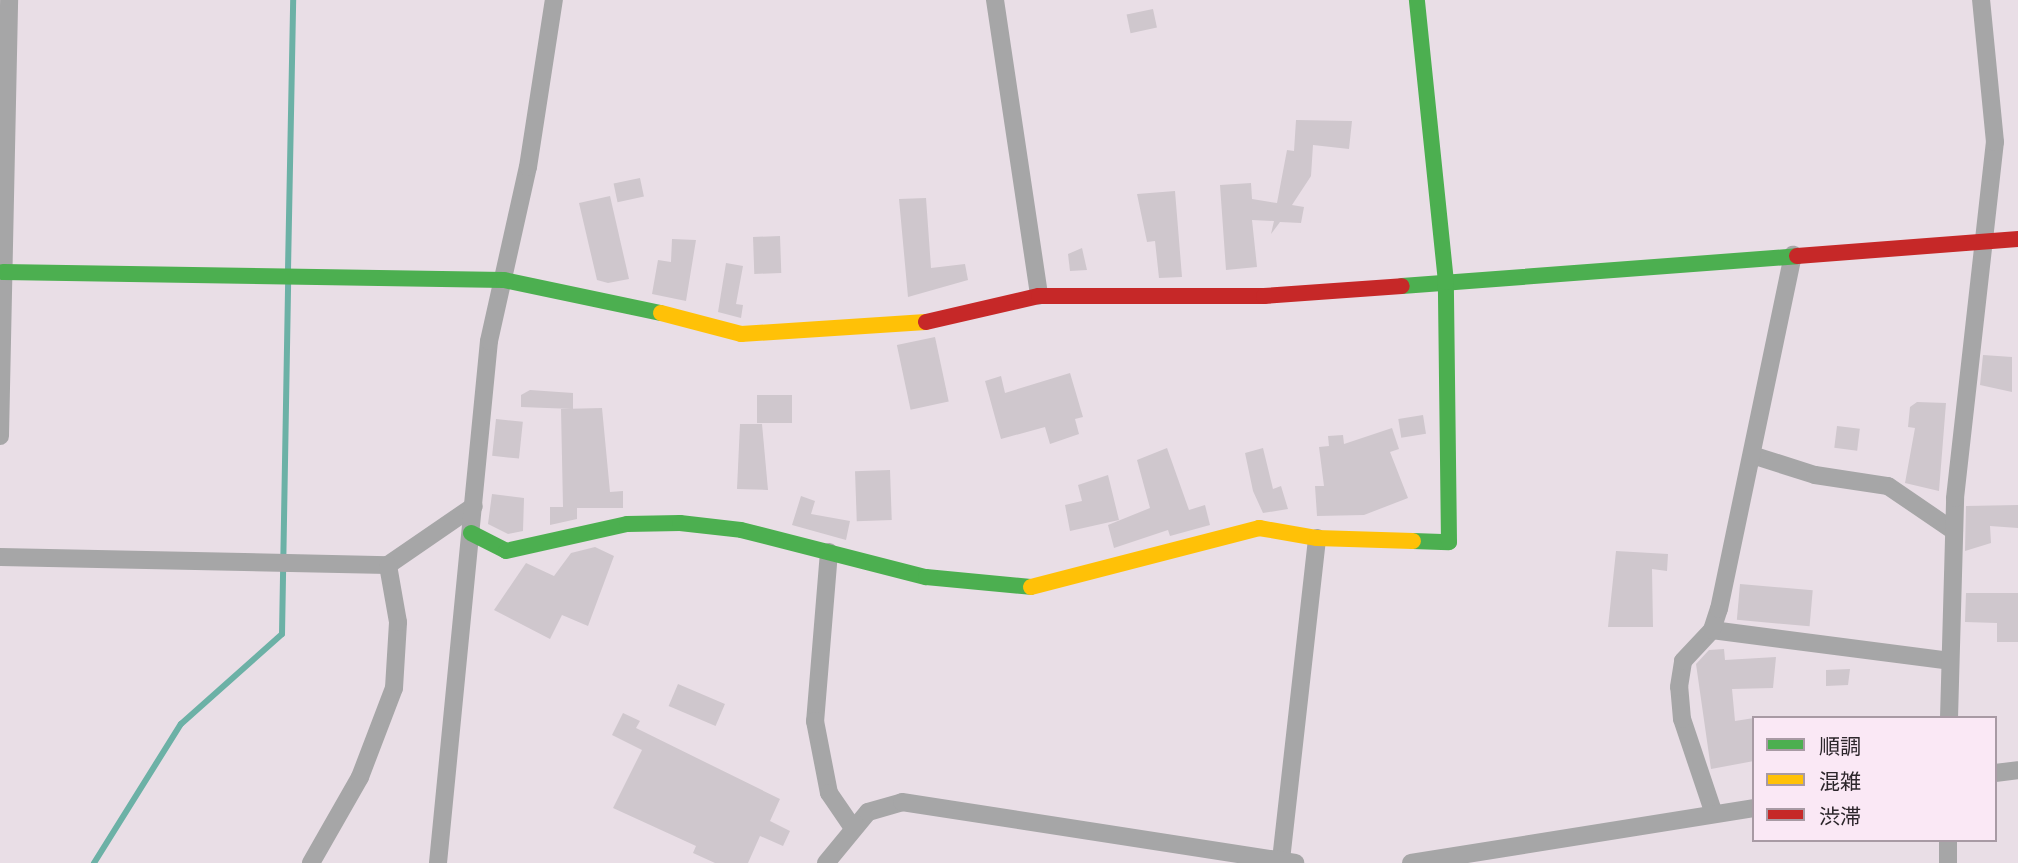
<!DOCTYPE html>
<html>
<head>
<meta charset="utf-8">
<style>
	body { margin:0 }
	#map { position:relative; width:2018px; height:863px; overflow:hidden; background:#e9dee6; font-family:Mulish,"Noto Sans JP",sans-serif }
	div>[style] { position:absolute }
	.stream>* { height:6px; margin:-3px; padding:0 3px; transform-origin:3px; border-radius:3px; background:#6cb1a6 }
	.building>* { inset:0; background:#cfc7cd; transform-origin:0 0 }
	.street>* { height:18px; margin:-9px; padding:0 9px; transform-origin:9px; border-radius:9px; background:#a6a6a7 }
	.fast>* { height:16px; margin:-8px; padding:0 8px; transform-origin:8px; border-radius:8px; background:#4caf50 }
	.slow>* { height:16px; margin:-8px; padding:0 8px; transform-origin:8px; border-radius:8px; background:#ffc107 }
	.jam>* { height:16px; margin:-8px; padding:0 8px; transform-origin:8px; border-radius:8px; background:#c62828 }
	span { translate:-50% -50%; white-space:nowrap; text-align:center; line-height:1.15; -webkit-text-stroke:6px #fae8f5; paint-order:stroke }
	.legend { position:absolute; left:1752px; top:716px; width:245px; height:126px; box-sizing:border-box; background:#fae8f5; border:2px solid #a89aa4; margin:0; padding:9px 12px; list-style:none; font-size:21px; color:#2c262b }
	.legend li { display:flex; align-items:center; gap:14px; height:35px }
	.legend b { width:35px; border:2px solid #a89aa4 }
</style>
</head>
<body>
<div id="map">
	<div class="stream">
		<div style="left:288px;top:270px;width:270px;rotate:-88.9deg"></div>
		<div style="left:94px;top:863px;width:164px;rotate:-58deg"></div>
		<div style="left:181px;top:724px;width:135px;rotate:-41.7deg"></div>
		<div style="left:282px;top:634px;width:353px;rotate:-89deg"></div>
	</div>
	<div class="building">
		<div style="left:1153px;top:9px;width:19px;height:27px;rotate:78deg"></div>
		<div style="clip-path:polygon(1296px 120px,1352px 121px,1349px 149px,1313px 145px,1311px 176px,1292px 205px,1304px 207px,1301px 223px,1280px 222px,1271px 234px,1274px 221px,1252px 220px,1257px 267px,1226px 270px,1220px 185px,1251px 183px,1252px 199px,1277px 203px,1287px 150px,1294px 151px)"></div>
		<div style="left:640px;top:178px;width:19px;height:27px;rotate:78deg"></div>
		<div style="clip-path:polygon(1175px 191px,1182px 277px,1159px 278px,1155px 241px,1147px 242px,1137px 194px)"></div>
		<div style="clip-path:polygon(610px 196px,629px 279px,608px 283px,597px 280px,579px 203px)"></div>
		<div style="clip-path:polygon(926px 198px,931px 268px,965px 264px,968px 280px,908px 297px,899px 199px)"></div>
		<div style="left:780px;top:236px;width:37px;height:27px;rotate:88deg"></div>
		<div style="clip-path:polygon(672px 239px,696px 240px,686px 301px,652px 294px,658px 260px,671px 262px)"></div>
		<div style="clip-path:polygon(1082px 248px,1087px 270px,1070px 271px,1068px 254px)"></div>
		<div style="clip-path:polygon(726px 263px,743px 266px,736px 304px,743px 305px,741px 318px,718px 312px)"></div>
		<div style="left:935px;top:337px;width:66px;height:39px;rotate:78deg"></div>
		<div style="clip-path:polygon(1983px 355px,2012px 357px,2012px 392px,1980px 385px)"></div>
		<div style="clip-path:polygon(1070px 373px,1083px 417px,1075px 419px,1079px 434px,1050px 444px,1045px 427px,1001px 439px,985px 381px,1001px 376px,1005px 393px)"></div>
		<div style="clip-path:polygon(530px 390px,573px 393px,573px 409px,521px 407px,521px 395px)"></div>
		<div style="left:757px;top:395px;width:35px;height:28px"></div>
		<div style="clip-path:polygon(1917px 402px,1946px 403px,1939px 491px,1905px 483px,1915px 428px,1908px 427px,1910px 407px)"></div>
		<div style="clip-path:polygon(602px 408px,610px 492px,623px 491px,623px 508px,577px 508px,577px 519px,550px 525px,550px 507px,563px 507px,561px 409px)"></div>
		<div style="left:1423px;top:415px;width:19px;height:25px;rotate:81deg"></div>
		<div style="left:496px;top:419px;width:27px;height:37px;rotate:6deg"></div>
		<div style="clip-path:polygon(740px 424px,762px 424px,768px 490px,737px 489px)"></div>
		<div style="left:1837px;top:426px;width:23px;height:22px;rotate:7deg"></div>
		<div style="clip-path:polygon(1392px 428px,1399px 449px,1390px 452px,1408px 498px,1364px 515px,1317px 516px,1315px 486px,1324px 486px,1319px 447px,1329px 446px,1328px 436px,1343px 435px,1344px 444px)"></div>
		<div style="clip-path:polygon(1167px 448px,1189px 510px,1205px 505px,1210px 525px,1170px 536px,1168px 530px,1114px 548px,1108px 525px,1150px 508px,1137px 460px)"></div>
		<div style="clip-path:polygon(1263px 448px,1273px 489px,1281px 486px,1288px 509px,1263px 513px,1253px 491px,1245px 453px)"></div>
		<div style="left:890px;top:470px;width:50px;height:35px;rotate:88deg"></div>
		<div style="clip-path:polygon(1108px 475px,1119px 520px,1070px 531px,1065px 505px,1082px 501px,1078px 485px)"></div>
		<div style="clip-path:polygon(492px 494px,524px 498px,523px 531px,508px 534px,488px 524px)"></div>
		<div style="clip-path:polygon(801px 496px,815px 501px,811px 514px,850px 521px,846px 540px,792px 525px)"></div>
		<div style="clip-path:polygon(2018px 505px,2018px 528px,1990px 526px,1991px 543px,1965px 551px,1966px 506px)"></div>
		<div style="clip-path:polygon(595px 547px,614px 556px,588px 626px,562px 615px,550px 639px,494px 610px,526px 563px,554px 576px,571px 553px)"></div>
		<div style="clip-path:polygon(1616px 551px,1668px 554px,1667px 571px,1652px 569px,1653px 627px,1608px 627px)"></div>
		<div style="left:1740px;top:584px;width:73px;height:36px;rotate:5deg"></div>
		<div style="clip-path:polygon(1966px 593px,2018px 593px,2018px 642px,1997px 642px,1997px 623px,1965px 622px)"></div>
		<div style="clip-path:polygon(1724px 649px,1725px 660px,1776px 657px,1773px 688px,1732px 689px,1735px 721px,1754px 718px,1754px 761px,1711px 769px,1696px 664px,1709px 650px)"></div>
		<div style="clip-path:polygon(1850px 669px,1848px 685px,1826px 686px,1826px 670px)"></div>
		<div style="left:678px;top:684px;width:51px;height:24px;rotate:23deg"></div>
		<div style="clip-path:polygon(623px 713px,640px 721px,636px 728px,780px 799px,770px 821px,790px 831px,783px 846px,760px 836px,748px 863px,715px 863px,693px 853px,696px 846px,613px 808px,642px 750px,612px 735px)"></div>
	</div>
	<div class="street">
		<div style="left:995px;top:0;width:299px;rotate:81.5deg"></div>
		<div style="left:0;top:436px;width:436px;rotate:-88.8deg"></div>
		<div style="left:1752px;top:455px;width:66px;rotate:17.6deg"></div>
		<div style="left:1815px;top:475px;width:74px;rotate:8.6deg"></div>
		<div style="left:1888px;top:486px;width:80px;rotate:34.3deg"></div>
		<div style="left:829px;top:552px;width:170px;rotate:94.7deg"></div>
		<div style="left:815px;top:721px;width:73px;rotate:79deg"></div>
		<div style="left:829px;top:793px;width:42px;rotate:55.6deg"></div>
		<div style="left:0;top:557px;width:388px;rotate:1.2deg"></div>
		<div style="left:388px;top:565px;width:104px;rotate:-34.5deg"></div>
		<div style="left:1712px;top:630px;width:240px;rotate:7.4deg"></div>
		<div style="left:1949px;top:718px;width:220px;rotate:-88.4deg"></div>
		<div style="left:1955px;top:498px;width:358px;rotate:-83.6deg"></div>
		<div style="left:1995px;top:142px;width:143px;rotate:-95.6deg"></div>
		<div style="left:1995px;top:773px;width:23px;rotate:-7deg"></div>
		<div style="left:1714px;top:814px;width:100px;rotate:-108.6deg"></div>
		<div style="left:1682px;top:719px;width:32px;rotate:-95deg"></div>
		<div style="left:1679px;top:687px;width:26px;rotate:-81deg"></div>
		<div style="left:1683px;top:661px;width:42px;rotate:-46.9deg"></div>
		<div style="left:1712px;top:630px;width:22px;rotate:-72deg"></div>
		<div style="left:1719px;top:609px;width:362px;rotate:-78.2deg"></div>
		<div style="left:1281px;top:860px;width:324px;rotate:-83.6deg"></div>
		<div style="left:311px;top:863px;width:99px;rotate:-60.3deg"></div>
		<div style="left:360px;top:777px;width:95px;rotate:-69.1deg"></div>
		<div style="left:394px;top:688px;width:66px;rotate:-86.5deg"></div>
		<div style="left:398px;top:622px;width:58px;rotate:-100deg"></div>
		<div style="left:438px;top:863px;width:524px;rotate:-84.42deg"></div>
		<div style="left:489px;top:341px;width:178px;rotate:-77.4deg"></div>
		<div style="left:528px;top:167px;width:169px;rotate:-81.2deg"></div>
		<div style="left:826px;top:863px;width:66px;rotate:-50.5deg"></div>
		<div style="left:868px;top:812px;width:35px;rotate:-16deg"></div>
		<div style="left:902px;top:802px;width:398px;rotate:8.8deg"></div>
		<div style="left:1411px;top:863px;width:347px;rotate:-9.1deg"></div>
		<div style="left:1948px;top:863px;width:23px;rotate:-90deg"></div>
	</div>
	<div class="fast">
		<div style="left:3px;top:272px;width:501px;rotate:0.91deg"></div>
		<div style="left:504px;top:280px;width:160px;rotate:11.9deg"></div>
		<div style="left:1402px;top:286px;width:396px;rotate:-4.3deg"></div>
		<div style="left:471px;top:533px;width:39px;rotate:27deg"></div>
		<div style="left:506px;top:551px;width:124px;rotate:-12.6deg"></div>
		<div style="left:627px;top:524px;width:53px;rotate:-1.1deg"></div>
		<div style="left:680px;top:523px;width:61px;rotate:6.5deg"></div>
		<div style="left:741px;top:530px;width:191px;rotate:14.3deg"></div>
		<div style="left:926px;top:577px;width:105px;rotate:5.4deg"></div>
		<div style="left:1413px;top:541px;width:36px;rotate:2deg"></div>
		<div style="left:1449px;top:542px;width:260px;rotate:-90.7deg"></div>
		<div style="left:1446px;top:282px;width:283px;rotate:-95.9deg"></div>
	</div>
	<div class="slow">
		<div style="left:661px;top:313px;width:83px;rotate:14.7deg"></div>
		<div style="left:741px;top:334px;width:185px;rotate:-3.7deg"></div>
		<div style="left:1031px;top:587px;width:236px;rotate:-14.5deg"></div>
		<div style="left:1259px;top:528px;width:59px;rotate:9.8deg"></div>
		<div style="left:1317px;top:538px;width:96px;rotate:1.8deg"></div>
	</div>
	<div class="jam">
		<div style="left:1797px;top:256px;width:222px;rotate:-4.4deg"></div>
		<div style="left:926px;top:322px;width:116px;rotate:-13deg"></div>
		<div style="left:1039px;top:296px;width:225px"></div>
		<div style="left:1264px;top:296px;width:138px;rotate:-4.1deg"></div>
	</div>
	<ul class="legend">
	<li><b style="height:9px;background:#4caf50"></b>順調</li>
	<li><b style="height:9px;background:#ffc107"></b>混雑</li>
	<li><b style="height:9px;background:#c62828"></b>渋滞</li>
	</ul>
</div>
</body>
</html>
